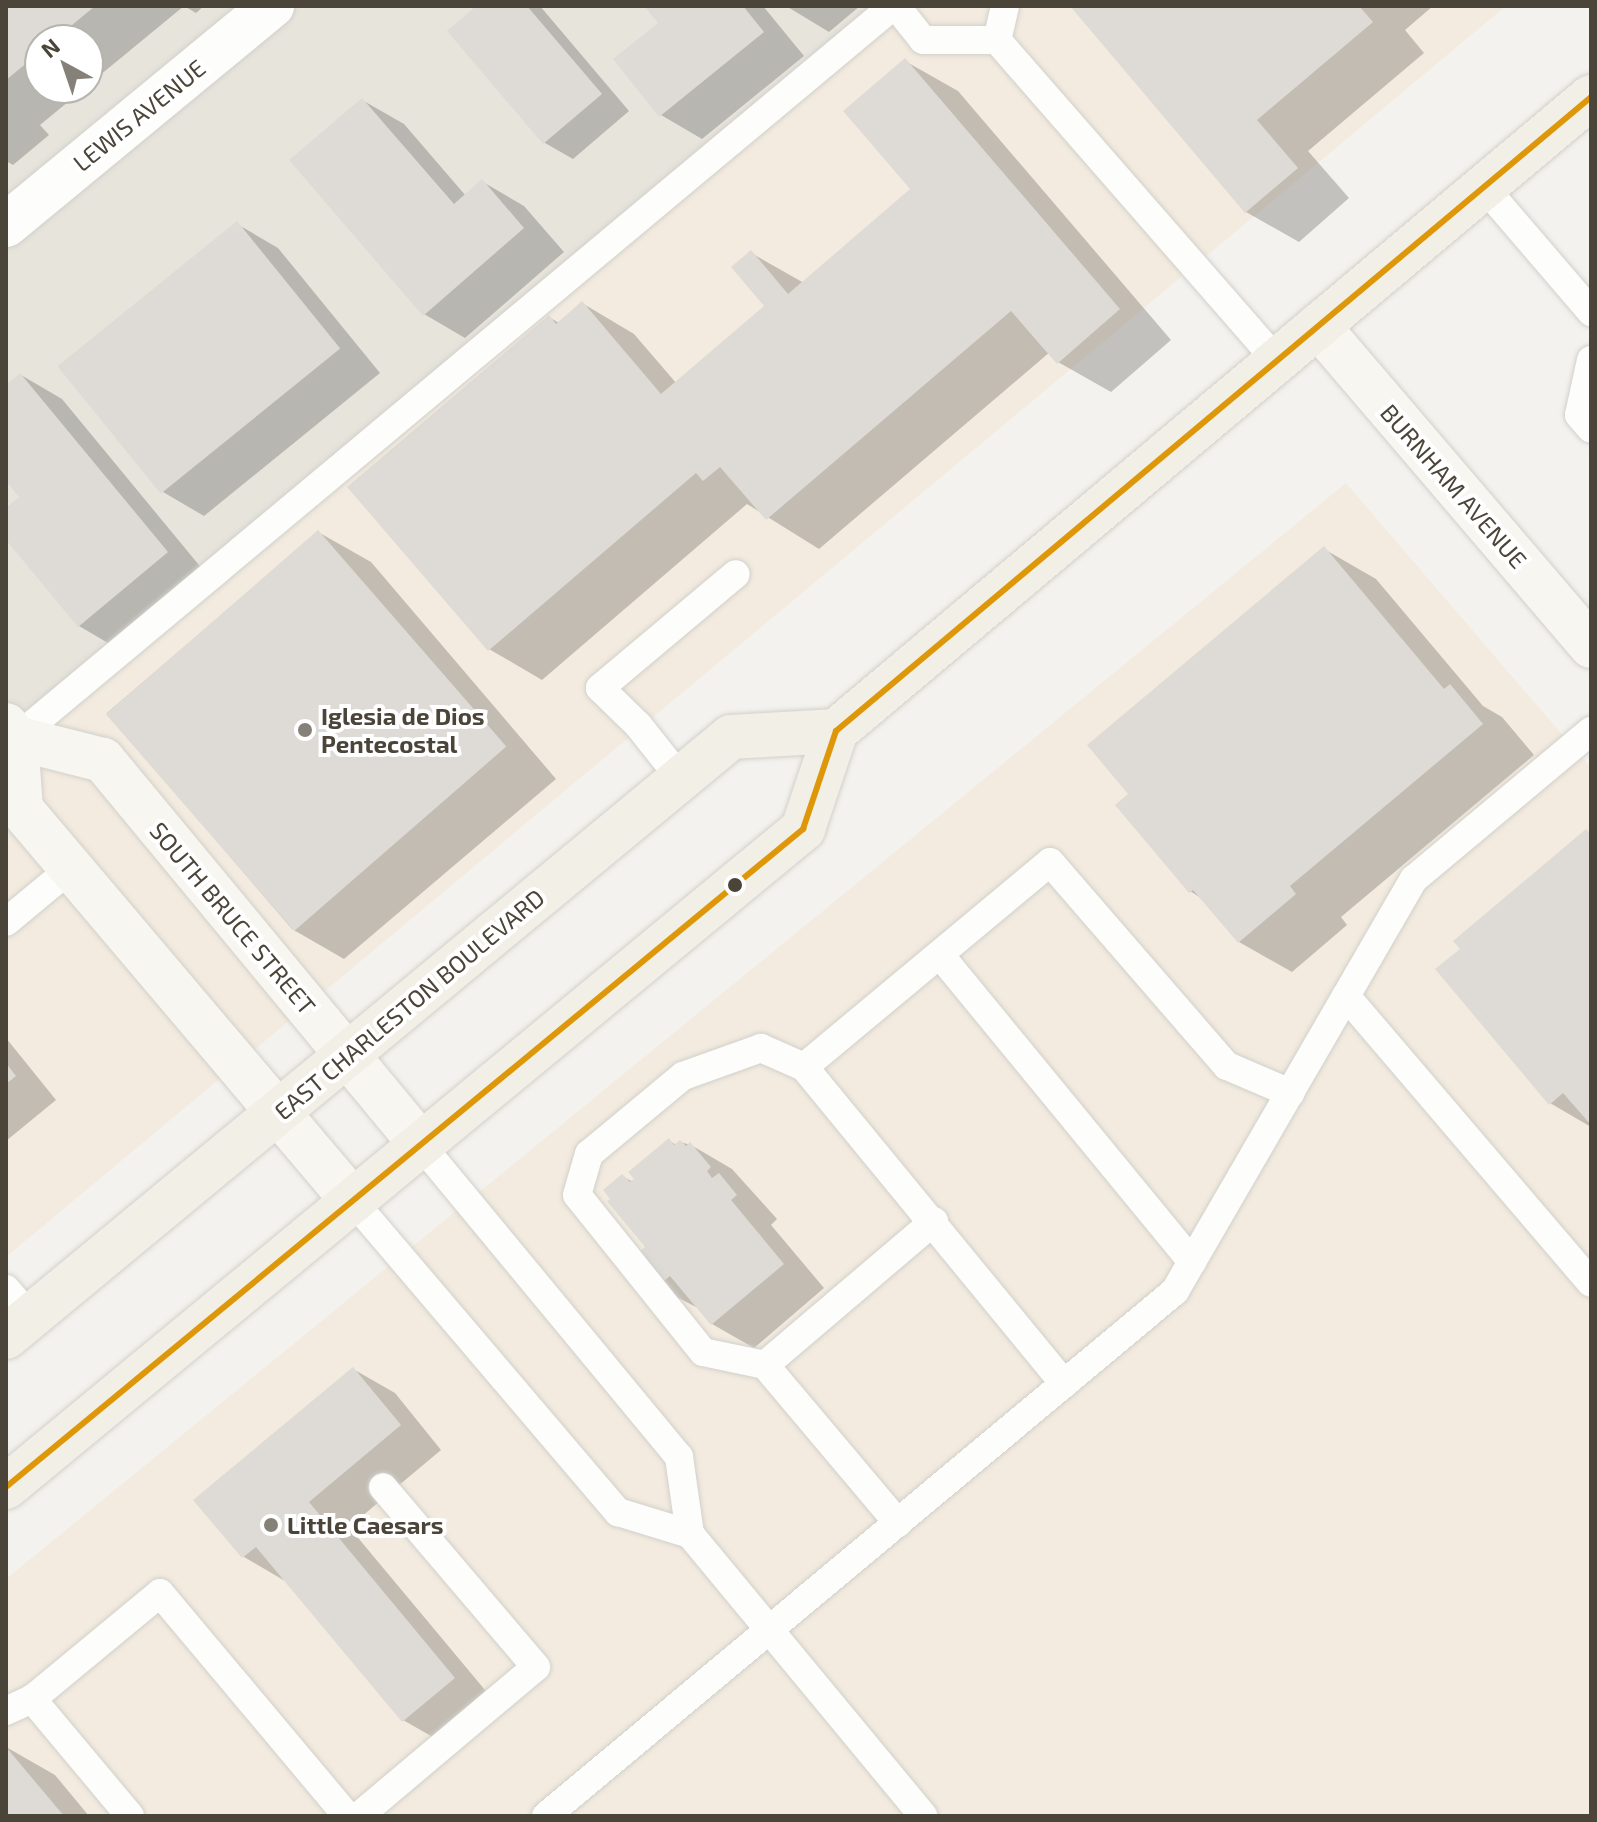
<!DOCTYPE html>
<html>
<head>
<meta charset="utf-8">
<style>
	body { margin:0 }
	#map { position:relative; width:1597px; height:1822px; overflow:hidden; background:#f4f2ee; font-family:"Exo 2",sans-serif }
	div>[style] { position:absolute }
	.residential>* { inset:0; background:#e7e4dc }
	.commercial>* { inset:0; background:#f3ebdf }
	.shadow>* { inset:0; background:#0003 }
	.building>* { inset:0; background:#dedbd6; transform-origin:0 0 }
	.roads { filter:drop-shadow(0 0 2px #d2d0cb) drop-shadow(0 0 2px #d2d0cb) }
	.lane>* { height:28px; margin:-14px; padding:0 14px; transform-origin:14px; border-radius:14px; background:#fdfdfc }
	.street>* { height:44px; margin:-22px; padding:0 22px; transform-origin:22px; border-radius:22px; background:#fdfdfc }
	.secondary>* { height:44px; margin:-22px; padding:0 22px; transform-origin:22px; border-radius:22px; background:#f7f6f1 }
	.primary>* { height:44px; margin:-22px; padding:0 22px; transform-origin:22px; border-radius:22px; background:#f2efe6 }
	.bus-1>* { height:6px; margin:-3px; padding:0 3px; transform-origin:3px; border-radius:3px; background:#dd9709 }
	.dots>* { width:22px; height:22px; translate:-50% -50%; box-sizing:border-box; border:4px solid #fff; border-radius:50% }
	span { translate:-50% -50%; white-space:nowrap; text-align:center; line-height:1.15; -webkit-text-stroke:8px #fff; paint-order:stroke }
	.street-label { font-size:24px; color:#4b4439 }
	.poi-label { font-size:24px; color:#4b4439; font-weight:700 }
	.left { translate:0 -50%; text-align:left }
	.frame { position:absolute; inset:0; border:8px solid #4b4439; pointer-events:none }
	.north { position:absolute; left:24px; top:24px; width:80px; height:80px; box-sizing:border-box; background:#fff; border:2px solid #b7b4b0; border-radius:50%; rotate:320deg; font-size:22px; font-weight:700; line-height:32px; text-align:center; color:#4b4439 }
	.north::after { content:''; display:block; margin:auto; width:28px; height:36px; background:#868178; clip-path:polygon(50% 0,100% 100%,50% 72%,0 100%) }
</style>
</head>
<body>
<div id="map">
	<div class="residential">
		<div style="clip-path:polygon(evenodd,6px 6px,874px 6px,6px 733px,6px 6px,40px 40px,88px 40px,88px 88px,40px 88px,40px 40px)"></div>
	</div>
	<div class="commercial">
		<div style="clip-path:polygon(874px 6px,1506px 6px,6px 1257px,6px 733px)"></div>
		<div style="clip-path:polygon(1346px 483px,1591px 768px,1591px 1816px,6px 1816px,6px 1579px)"></div>
	</div>
	<div class="shadow">
		<div style="clip-path:polygon(6px 6px,184px 6px,88px 85px,88px 40px,40px 40px,40px 88px,85px 88px,40px 125px,49px 135px,13px 165px,6px 161px)"></div>
		<div style="clip-path:polygon(184px 6px,204px 6px,196px 13px)"></div>
		<div style="clip-path:polygon(480px 6px,540px 6px,629px 111px,573px 159px,545px 143px,450px 31px)"></div>
		<div style="clip-path:polygon(646px 6px,763px 6px,804px 56px,702px 139px,661px 115px,661px 24px)"></div>
		<div style="clip-path:polygon(786px 6px,860px 6px,829px 32px)"></div>
		<div style="clip-path:polygon(1072px 6px,1433px 6px,1405px 30px,1424px 53px,1308px 151px,1349px 198px,1299px 242px,1246px 212px)"></div>
		<div style="clip-path:polygon(905px 61px,958px 91px,1171px 340px,1111px 392px,1058px 362px,1050px 352px,819px 549px,747px 504px,542px 680px,489px 649px,549px 317px,559px 323px,582px 303px,634px 334px,677px 384px,767px 306px,751px 253px,804px 283px,913px 190px)"></div>
		<div style="clip-path:polygon(362px 100px,404px 124px,466px 196px,483px 182px,524px 206px,564px 252px,465px 338px,424px 314px)"></div>
		<div style="clip-path:polygon(237px 224px,278px 248px,380px 373px,204px 516px,163px 492px)"></div>
		<div style="clip-path:polygon(21px 375px,62px 399px,208px 576px,120px 650px,79px 626px,6px 537px,6px 510px,22px 497px,6px 478px,6px 387px)"></div>
		<div style="clip-path:polygon(318px 532px,371px 562px,556px 779px,344px 959px,292px 929px,107px 713px)"></div>
		<div style="clip-path:polygon(1324px 549px,1376px 579px,1483px 706px,1502px 717px,1534px 755px,1341px 917px,1347px 925px,1292px 972px,1239px 942px,1204px 900px,1190px 891px,1131px 794px)"></div>
		<div style="clip-path:polygon(1586px 831px,1591px 834px,1591px 1127px,1550px 1103px,1462px 949px)"></div>
		<div style="clip-path:polygon(6px 1038px,56px 1100px,6px 1141px)"></div>
		<div style="clip-path:polygon(669px 1141px,677px 1145px,680px 1142px,691px 1145px,732px 1169px,777px 1219px,771px 1225px,824px 1288px,754px 1348px,712px 1324px,700px 1309px,657px 1287px,648px 1247px,622px 1176px,633px 1182px)"></div>
		<div style="clip-path:polygon(353px 1369px,395px 1393px,441px 1450px,349px 1527px,495px 1702px,445px 1744px,403px 1720px,285px 1581px,244px 1557px,196px 1500px)"></div>
		<div style="clip-path:polygon(6px 1747px,55px 1775px,89px 1816px,6px 1816px)"></div>
	</div>
	<div class="building">
		<div style="clip-path:polygon(6px 6px,95px 6px,54px 40px,40px 40px,40px 52px,6px 80px)"></div>
		<div style="clip-path:polygon(476px 6px,527px 6px,602px 94px,543px 144px,447px 31px)"></div>
		<div style="clip-path:polygon(644px 6px,743px 6px,764px 32px,659px 117px,613px 59px,658px 23px)"></div>
		<div style="clip-path:polygon(1070px 6px,1359px 6px,1373px 22px,1257px 120px,1298px 168px,1245px 213px)"></div>
		<div style="clip-path:polygon(905px 58px,1120px 309px,1057px 364px,1011px 311px,766px 520px,720px 467px,703px 481px,696px 473px,488px 651px,347px 487px,549px 315px,556px 324px,582px 301px,661px 394px,764px 306px,731px 267px,751px 250px,788px 294px,910px 189px,843px 111px)"></div>
		<div style="clip-path:polygon(362px 98px,454px 204px,482px 179px,524px 228px,423px 316px,289px 160px)"></div>
		<div style="left:237px;top:221px;width:164px;height:231px;rotate:51deg"></div>
		<div style="clip-path:polygon(20px 373px,168px 552px,78px 627px,6px 540px,6px 508px,19px 497px,6px 481px,6px 385px)"></div>
		<div style="left:318px;top:530px;width:287px;height:281px;rotate:49deg"></div>
		<div style="clip-path:polygon(1324px 546px,1444px 689px,1450px 684px,1483px 724px,1290px 886px,1296px 894px,1238px 943px,1193px 890px,1189px 893px,1115px 805px,1128px 794px,1087px 745px)"></div>
		<div style="clip-path:polygon(1586px 829px,1591px 834px,1591px 1125px,1563px 1093px,1549px 1105px,1435px 969px,1460px 949px,1453px 941px)"></div>
		<div style="clip-path:polygon(6px 1063px,16px 1076px,6px 1084px)"></div>
		<div style="clip-path:polygon(669px 1138px,674px 1145px,680px 1140px,686px 1146px,690px 1142px,711px 1167px,707px 1171px,712px 1178px,719px 1173px,737px 1195px,731px 1200px,784px 1264px,711px 1325px,670px 1276px,655px 1288px,631px 1259px,645px 1247px,607px 1201px,610px 1199px,603px 1190px,622px 1174px,630px 1182px,634px 1179px,628px 1172px)"></div>
		<div style="clip-path:polygon(353px 1367px,401px 1425px,309px 1502px,455px 1678px,402px 1722px,256px 1547px,242px 1558px,193px 1500px)"></div>
		<div style="clip-path:polygon(6px 1747px,64px 1816px,6px 1816px)"></div>
	</div>
	<div class="roads">
		<div class="lane">
			<div style="left:896px;top:6px;width:43px;rotate:51.5deg"></div>
			<div style="left:923px;top:40px;width:74px"></div>
			<div style="left:1005px;top:6px;width:35px;rotate:103deg"></div>
			<div style="left:997px;top:40px;width:426px;rotate:48.9deg"></div>
			<div style="left:1484px;top:187px;width:165px;rotate:49.4deg"></div>
			<div style="left:1591px;top:360px;width:56px;rotate:102.3deg"></div>
			<div style="left:1579px;top:415px;width:18px;rotate:49deg"></div>
			<div style="left:9px;top:744px;width:1152px;rotate:-39.86deg"></div>
			<div style="left:681px;top:779px;width:69px;rotate:-128.5deg"></div>
			<div style="left:638px;top:725px;width:53px;rotate:-135.8deg"></div>
			<div style="left:600px;top:688px;width:177px;rotate:-40deg"></div>
			<div style="left:6px;top:922px;width:85px;rotate:-39.7deg"></div>
			<div style="left:940px;top:955px;width:397px;rotate:50.6deg"></div>
			<div style="left:1346px;top:996px;width:377px;rotate:49.5deg"></div>
			<div style="left:804px;top:1067px;width:320px;rotate:-39.8deg"></div>
			<div style="left:1050px;top:862px;width:270px;rotate:49.1deg"></div>
			<div style="left:1227px;top:1066px;width:69px;rotate:23.2deg"></div>
			<div style="left:421px;top:1145px;width:405px;rotate:50.4deg"></div>
			<div style="left:679px;top:1457px;width:78px;rotate:81.9deg"></div>
			<div style="left:690px;top:1534px;width:366px;rotate:50.4deg"></div>
			<div style="left:353px;top:1201px;width:409px;rotate:49.6deg"></div>
			<div style="left:618px;top:1512px;width:75px;rotate:17deg"></div>
			<div style="left:6px;top:1289px;width:37px;rotate:49deg"></div>
			<div style="left:765px;top:1365px;width:63px;rotate:-168.2deg"></div>
			<div style="left:703px;top:1352px;width:201px;rotate:-128.7deg"></div>
			<div style="left:577px;top:1195px;width:43px;rotate:-73.7deg"></div>
			<div style="left:589px;top:1154px;width:122px;rotate:-39.7deg"></div>
			<div style="left:683px;top:1076px;width:83px;rotate:-19.7deg"></div>
			<div style="left:761px;top:1048px;width:47px;rotate:23.8deg"></div>
			<div style="left:804px;top:1067px;width:410px;rotate:50.6deg"></div>
			<div style="left:898px;top:1523px;width:207px;rotate:-130.1deg"></div>
			<div style="left:765px;top:1365px;width:222px;rotate:-40.4deg"></div>
			<div style="left:6px;top:1711px;width:29px;rotate:-25deg"></div>
			<div style="left:130px;top:1816px;width:153px;rotate:-129.9deg"></div>
			<div style="left:32px;top:1699px;width:166px;rotate:-39.6deg"></div>
			<div style="left:160px;top:1593px;width:291px;rotate:50deg"></div>
			<div style="left:359px;top:1816px;width:231px;rotate:-40.1deg"></div>
			<div style="left:536px;top:1667px;width:236px;rotate:-130.4deg"></div>
			<div style="left:546px;top:1816px;width:819px;rotate:-39.85deg"></div>
			<div style="left:1175px;top:1291px;width:476px;rotate:-59.9deg"></div>
			<div style="left:1414px;top:879px;width:231px;rotate:-39.9deg"></div>
		</div>
		<div class="street">
			<div style="left:6px;top:225px;width:345px;rotate:-39.5deg"></div>
		</div>
		<div class="secondary">
			<div style="left:1318px;top:326px;width:421px;rotate:49.5deg"></div>
			<div style="left:6px;top:725px;width:16px;rotate:52deg"></div>
			<div style="left:16px;top:738px;width:90px;rotate:14.2deg"></div>
			<div style="left:103px;top:760px;width:499px;rotate:50.4deg"></div>
			<div style="left:16px;top:738px;width:71px;rotate:86deg"></div>
			<div style="left:21px;top:809px;width:514px;rotate:49.74deg"></div>
		</div>
		<div class="primary">
			<div style="left:6px;top:1337px;width:941px;rotate:-39.61deg"></div>
			<div style="left:731px;top:737px;width:105px;rotate:-3.3deg"></div>
			<div style="left:6px;top:1487px;width:1034px;rotate:-39.54deg"></div>
			<div style="left:803px;top:829px;width:103px;rotate:-71.4deg"></div>
			<div style="left:836px;top:731px;width:986px;rotate:-40.02deg"></div>
		</div>
	</div>
	<div class="bus-1">
		<div style="left:6px;top:1487px;width:1034px;rotate:-39.54deg"></div>
		<div style="left:803px;top:829px;width:103px;rotate:-71.4deg"></div>
		<div style="left:836px;top:731px;width:986px;rotate:-40.02deg"></div>
	</div>
	<div class="dots">
		<div style="left:305px;top:730px;background:#868178"></div>
		<div style="left:735px;top:885px;background:#4b4439"></div>
		<div style="left:271px;top:1525px;background:#868178"></div>
	</div>
	<div class="street-label">
		<span style="left:139px;top:115px;rotate:-39deg">LEWIS AVENUE</span>
		<span style="left:1454px;top:486px;rotate:49deg">BURNHAM AVENUE</span>
		<span style="left:233px;top:918px;rotate:50deg">SOUTH BRUCE STREET</span>
		<span style="left:409px;top:1004px;rotate:-40deg">EAST CHARLESTON BOULEVARD</span>
	</div>
	<div class="poi-label">
		<span class="left" style="left:321px;top:730px">Iglesia de Dios<br>Pentecostal</span>
		<span class="left" style="left:287px;top:1525px">Little Caesars</span>
	</div>
	<div class="frame"></div>
	<div class="north">N</div>
</div>
</body>
</html>
